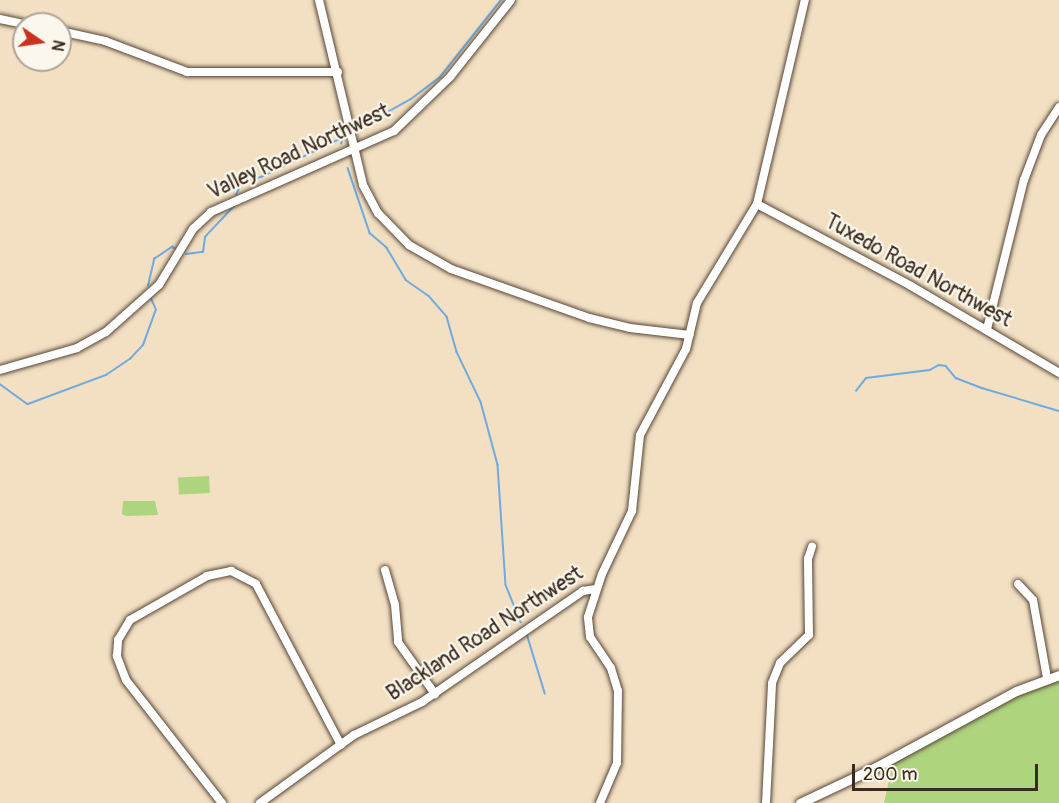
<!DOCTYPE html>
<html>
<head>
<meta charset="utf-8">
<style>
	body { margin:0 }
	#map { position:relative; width:1059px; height:803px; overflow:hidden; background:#f3e0c3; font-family:Pangolin,sans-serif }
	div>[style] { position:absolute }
	.green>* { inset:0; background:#aed47e; transform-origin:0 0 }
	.stream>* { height:1.5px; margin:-0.75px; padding:0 0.75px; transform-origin:0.75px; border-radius:0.75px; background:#6faae0 }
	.roads { filter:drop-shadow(0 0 2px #574537) drop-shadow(0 0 2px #574537) }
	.minor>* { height:8px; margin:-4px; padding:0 4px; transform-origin:4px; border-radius:4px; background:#fff }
	.tertiary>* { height:9px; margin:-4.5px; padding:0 4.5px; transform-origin:4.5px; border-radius:4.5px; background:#fff }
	span { translate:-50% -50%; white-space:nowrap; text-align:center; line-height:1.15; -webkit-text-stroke:4.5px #fbf7ec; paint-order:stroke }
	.street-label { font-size:21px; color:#3b2a1e }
	.north { position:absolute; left:12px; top:12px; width:60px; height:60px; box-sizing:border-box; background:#fbf7ec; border:2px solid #aea59a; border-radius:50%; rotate:103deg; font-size:16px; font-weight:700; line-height:24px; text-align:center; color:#3b2a1e }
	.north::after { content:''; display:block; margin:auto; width:21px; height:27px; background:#c8321e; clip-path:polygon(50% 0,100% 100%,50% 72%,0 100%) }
	.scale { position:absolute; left:852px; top:764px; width:186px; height:27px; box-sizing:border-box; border:3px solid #3b2a1e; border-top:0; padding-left:8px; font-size:18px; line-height:21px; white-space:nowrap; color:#3b2a1e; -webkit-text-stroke:4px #fbf7ec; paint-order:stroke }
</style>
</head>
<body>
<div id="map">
	<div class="green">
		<div style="left:209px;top:476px;width:17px;height:31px;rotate:87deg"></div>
		<div style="clip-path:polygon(123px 501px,155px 501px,158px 515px,126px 516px,122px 514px)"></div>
		<div style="clip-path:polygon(1059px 673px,1059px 803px,884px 803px,895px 753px)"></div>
	</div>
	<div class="stream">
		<div style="left:354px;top:131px;width:65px;rotate:-29.3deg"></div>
		<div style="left:411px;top:99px;width:36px;rotate:-37deg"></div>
		<div style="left:440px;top:77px;width:98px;rotate:-51.6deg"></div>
		<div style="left:341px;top:144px;width:6px;rotate:-72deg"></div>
		<div style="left:348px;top:168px;width:69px;rotate:71.3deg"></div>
		<div style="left:370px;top:233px;width:23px;rotate:41deg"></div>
		<div style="left:387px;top:248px;width:37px;rotate:59deg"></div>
		<div style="left:406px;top:280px;width:28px;rotate:35deg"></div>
		<div style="left:429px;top:296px;width:28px;rotate:49deg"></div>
		<div style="left:447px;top:317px;width:36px;rotate:74deg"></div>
		<div style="left:457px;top:352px;width:55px;rotate:64.4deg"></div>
		<div style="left:481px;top:402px;width:65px;rotate:74.9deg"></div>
		<div style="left:498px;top:465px;width:120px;rotate:86.2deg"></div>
		<div style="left:506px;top:585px;width:40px;rotate:68deg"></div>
		<div style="left:236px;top:195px;width:14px;rotate:-65deg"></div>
		<div style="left:242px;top:182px;width:20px;rotate:-15deg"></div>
		<div style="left:261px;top:177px;width:97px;rotate:-25.8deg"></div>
		<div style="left:186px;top:254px;width:17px;rotate:-7deg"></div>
		<div style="left:203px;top:252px;width:15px;rotate:-82deg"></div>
		<div style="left:205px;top:237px;width:44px;rotate:-46.8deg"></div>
		<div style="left:148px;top:286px;width:28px;rotate:-77deg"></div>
		<div style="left:154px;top:259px;width:22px;rotate:-34deg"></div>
		<div style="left:172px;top:247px;width:5px;rotate:22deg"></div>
		<div style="left:0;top:384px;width:34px;rotate:36deg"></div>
		<div style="left:28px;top:404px;width:83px;rotate:-20.4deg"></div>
		<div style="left:106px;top:375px;width:29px;rotate:-34deg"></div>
		<div style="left:130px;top:359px;width:19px;rotate:-47deg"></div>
		<div style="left:143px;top:345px;width:37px;rotate:-70deg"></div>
		<div style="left:156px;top:310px;width:12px;rotate:-114deg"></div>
		<div style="left:856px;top:391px;width:16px;rotate:-52deg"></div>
		<div style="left:866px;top:378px;width:64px;rotate:-7.1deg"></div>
		<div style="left:930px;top:370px;width:10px;rotate:-29deg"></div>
		<div style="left:939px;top:365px;width:7px;rotate:8deg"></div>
		<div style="left:946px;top:366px;width:16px;rotate:50deg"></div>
		<div style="left:956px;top:378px;width:28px;rotate:21deg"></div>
		<div style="left:982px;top:388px;width:80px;rotate:16.6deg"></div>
		<div style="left:527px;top:634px;width:62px;rotate:73deg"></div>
	</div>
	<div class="roads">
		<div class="minor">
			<div style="left:319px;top:0;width:190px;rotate:76.6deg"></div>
			<div style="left:363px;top:185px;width:32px;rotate:62deg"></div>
			<div style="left:378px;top:213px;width:45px;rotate:45.9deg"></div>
			<div style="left:409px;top:245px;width:48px;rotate:29.7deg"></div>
			<div style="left:451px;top:269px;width:146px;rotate:19.5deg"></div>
			<div style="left:589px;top:318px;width:42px;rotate:13.7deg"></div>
			<div style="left:630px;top:328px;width:60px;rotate:6.7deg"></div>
			<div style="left:0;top:19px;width:25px;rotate:12deg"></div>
			<div style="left:60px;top:31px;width:46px;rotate:12.5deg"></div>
			<div style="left:105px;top:41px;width:88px;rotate:20.7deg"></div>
			<div style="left:187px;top:72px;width:151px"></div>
			<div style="left:757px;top:204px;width:174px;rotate:28deg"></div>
			<div style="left:911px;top:286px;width:172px;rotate:30.4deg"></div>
			<div style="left:987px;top:329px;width:154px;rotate:-76.1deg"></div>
			<div style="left:1024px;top:180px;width:48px;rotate:-69.3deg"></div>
			<div style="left:1041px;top:135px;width:33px;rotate:-57deg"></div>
			<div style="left:0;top:370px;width:80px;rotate:-15.9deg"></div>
			<div style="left:77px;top:348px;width:33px;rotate:-29deg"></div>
			<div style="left:106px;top:332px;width:71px;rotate:-41.6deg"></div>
			<div style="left:159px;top:285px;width:66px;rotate:-58.7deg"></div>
			<div style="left:193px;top:229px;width:25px;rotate:-43deg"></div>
			<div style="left:211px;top:212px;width:200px;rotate:-23.9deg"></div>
			<div style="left:394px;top:131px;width:78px;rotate:-44deg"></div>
			<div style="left:450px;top:77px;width:98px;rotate:-51.6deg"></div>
			<div style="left:385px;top:570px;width:36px;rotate:74deg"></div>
			<div style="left:395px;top:605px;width:37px;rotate:85deg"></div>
			<div style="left:398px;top:642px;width:64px;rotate:54.6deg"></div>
			<div style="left:1018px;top:584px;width:22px;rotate:47deg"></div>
			<div style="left:1033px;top:600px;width:79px;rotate:79.8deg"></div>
			<div style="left:222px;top:803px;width:156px;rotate:-128deg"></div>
			<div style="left:126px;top:680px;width:26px;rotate:-111deg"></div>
			<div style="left:117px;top:656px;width:16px;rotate:-86deg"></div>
			<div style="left:118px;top:640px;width:23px;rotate:-59deg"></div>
			<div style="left:130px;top:620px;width:89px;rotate:-29.7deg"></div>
			<div style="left:207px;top:576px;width:25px;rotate:-12deg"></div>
			<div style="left:231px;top:571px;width:28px;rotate:27deg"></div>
			<div style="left:256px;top:584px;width:182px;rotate:62.2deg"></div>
			<div style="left:260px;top:803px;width:116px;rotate:-35.9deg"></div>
			<div style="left:354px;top:735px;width:76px;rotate:-25.9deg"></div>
			<div style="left:422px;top:702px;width:196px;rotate:-34.6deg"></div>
			<div style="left:583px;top:591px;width:13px;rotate:-9deg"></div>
			<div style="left:600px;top:803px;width:43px;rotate:-67deg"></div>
			<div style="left:617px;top:763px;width:72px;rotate:-89.2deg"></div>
			<div style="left:618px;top:691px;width:24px;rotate:-107deg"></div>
			<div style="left:611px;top:668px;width:37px;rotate:-124deg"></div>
			<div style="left:590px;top:637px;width:20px;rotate:-96deg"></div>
			<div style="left:588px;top:617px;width:45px;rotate:-72deg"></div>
			<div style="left:602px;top:574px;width:70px;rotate:-64.5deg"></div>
			<div style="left:632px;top:511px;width:76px;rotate:-84deg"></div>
			<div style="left:640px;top:435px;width:98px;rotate:-61.9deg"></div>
			<div style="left:686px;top:349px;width:47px;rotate:-76.6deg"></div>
			<div style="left:697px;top:303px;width:116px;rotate:-58.8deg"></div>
			<div style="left:757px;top:204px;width:210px;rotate:-76.8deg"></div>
			<div style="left:766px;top:803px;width:120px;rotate:-87.1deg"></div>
			<div style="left:772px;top:683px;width:22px;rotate:-68deg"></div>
			<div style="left:780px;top:663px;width:40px;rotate:-44deg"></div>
			<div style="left:809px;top:635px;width:76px;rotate:-90.8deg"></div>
			<div style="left:808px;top:559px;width:13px;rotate:-72deg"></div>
		</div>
		<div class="tertiary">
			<div style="left:800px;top:803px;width:84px;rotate:-25.3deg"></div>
			<div style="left:876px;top:767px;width:159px;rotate:-28.5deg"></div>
			<div style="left:1016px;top:691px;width:46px;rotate:-20.4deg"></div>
		</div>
	</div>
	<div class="street-label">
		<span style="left:299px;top:152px;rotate:-25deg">Valley Road Northwest</span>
		<span style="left:918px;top:271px;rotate:29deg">Tuxedo Road Northwest</span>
		<span style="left:485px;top:634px;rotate:-33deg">Blackland Road Northwest</span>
	</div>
	<div class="north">N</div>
	<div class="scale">200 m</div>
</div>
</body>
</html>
